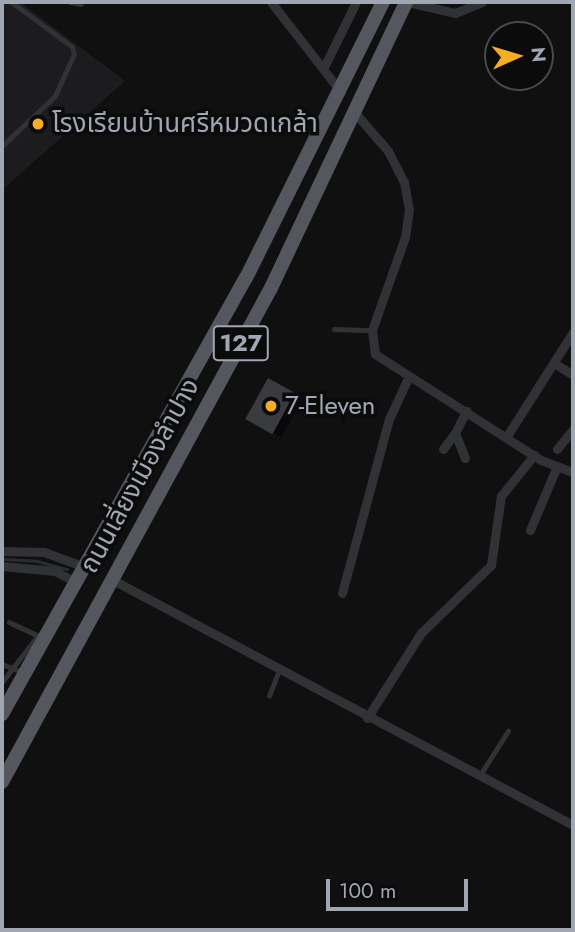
<!DOCTYPE html>
<html>
<head>
<meta charset="utf-8">
<style>
	body { margin:0 }
	#map { position:relative; width:575px; height:932px; overflow:hidden; background:#101011; font-family:Jost,"Noto Sans Thai",sans-serif }
	div>[style] { position:absolute }
	.built>* { inset:0; background:#1c1c1e }
	.shadow>* { inset:0; background:#0007; transform-origin:0 0 }
	.stream>* { height:2.5px; margin:-1.25px; padding:0 1.25px; transform-origin:1.25px; border-radius:1.25px; background:#262e35 }
	.building>* { inset:0; background:#3a3b3e; transform-origin:0 0 }
	.service>* { height:4.5px; margin:-2.25px; padding:0 2.25px; transform-origin:2.25px; border-radius:2.25px; background:#313236 }
	.minor>* { height:9px; margin:-4.5px; padding:0 4.5px; transform-origin:4.5px; border-radius:4.5px; background:#313236 }
	.trunk>* { height:14px; margin:-7px; padding:0 7px; transform-origin:7px; border-radius:7px; background:#55575e }
	.dots>* { width:19px; height:19px; translate:-50% -50%; box-sizing:border-box; border:4px solid #0b0b0c; border-radius:50% }
	span { translate:-50% -50%; white-space:nowrap; text-align:center; line-height:1.15; -webkit-text-stroke:7px #0b0b0c; paint-order:stroke }
	.shield-label span { padding:2px 5px; background:#0b0b0c; border:2px solid; border-radius:5px; -webkit-text-stroke-width:0 }
	.shield-label { font-size:24px; color:#a0a6b2; font-weight:700 }
	.poi-label { font-size:26px; color:#a0a6b2 }
	.left { translate:0 -50%; text-align:left }
	.street-label { font-size:26px; color:#a0a6b2 }
	.frame { position:absolute; inset:0; border:4px solid #a0a6b2; pointer-events:none }
	.north { position:absolute; left:484px; top:21px; width:70px; height:70px; box-sizing:border-box; background:#0b0b0c; border:2px solid #47494e; border-radius:50%; rotate:86deg; font-size:19px; font-weight:700; line-height:28px; text-align:center; color:#a0a6b2 }
	.north::after { content:''; display:block; margin:auto; width:24px; height:32px; background:#f5ad24; clip-path:polygon(50% 0,100% 100%,50% 72%,0 100%) }
	.scale { position:absolute; left:326px; top:879px; width:142px; height:32px; box-sizing:border-box; border:4px solid #a0a6b2; border-top:0; padding-left:9px; font-size:21px; line-height:24px; white-space:nowrap; color:#a0a6b2; -webkit-text-stroke:5px #0b0b0c; paint-order:stroke }
</style>
</head>
<body>
<div id="map">
	<div class="built">
		<div style="clip-path:polygon(2px 2px,20px 2px,125px 81px,2px 190px)"></div>
	</div>
	<div class="shadow">
		<div style="left:269px;top:381px;width:38px;height:43px;rotate:29deg"></div>
	</div>
	<div class="stream">
		<div style="left:2px;top:559px;width:35px;rotate:3deg"></div>
		<div style="left:37px;top:561px;width:31px;rotate:15deg"></div>
	</div>
	<div class="building">
		<div style="left:268px;top:378px;width:31px;height:47px;rotate:29deg"></div>
	</div>
	<div class="service">
		<div style="left:70px;top:2px;width:11px;rotate:10deg"></div>
		<div style="left:2px;top:146px;width:73px;rotate:-43.3deg"></div>
		<div style="left:55px;top:96px;width:46px;rotate:-65.7deg"></div>
		<div style="left:74px;top:54px;width:7px;rotate:-106deg"></div>
		<div style="left:72px;top:47px;width:76px;rotate:-143.6deg"></div>
		<div style="left:334px;top:329px;width:37px;rotate:2deg"></div>
		<div style="left:9px;top:622px;width:33px;rotate:25deg"></div>
		<div style="left:2px;top:664px;width:22px;rotate:21deg"></div>
		<div style="left:2px;top:682px;width:59px;rotate:-52.5deg"></div>
		<div style="left:269px;top:696px;width:28px;rotate:-69deg"></div>
		<div style="left:480px;top:775px;width:52px;rotate:-57.5deg"></div>
	</div>
	<div class="minor">
		<div style="left:271px;top:2px;width:114px;rotate:52.1deg"></div>
		<div style="left:408px;top:2px;width:48px;rotate:13.2deg"></div>
		<div style="left:455px;top:13px;width:29px;rotate:-22deg"></div>
		<div style="left:324px;top:67px;width:72px;rotate:-63.8deg"></div>
		<div style="left:356px;top:114px;width:49px;rotate:49.1deg"></div>
		<div style="left:388px;top:151px;width:35px;rotate:63deg"></div>
		<div style="left:404px;top:182px;width:27px;rotate:80deg"></div>
		<div style="left:409px;top:209px;width:28px;rotate:98deg"></div>
		<div style="left:405px;top:237px;width:99px;rotate:109.5deg"></div>
		<div style="left:372px;top:330px;width:24px;rotate:83deg"></div>
		<div style="left:375px;top:354px;width:197px;rotate:32.6deg"></div>
		<div style="left:541px;top:460px;width:34px;rotate:21deg"></div>
		<div style="left:554px;top:363px;width:22px;rotate:32deg"></div>
		<div style="left:507px;top:436px;width:123px;rotate:-57.6deg"></div>
		<div style="left:443px;top:449px;width:20px;rotate:-53deg"></div>
		<div style="left:557px;top:449px;width:26px;rotate:-51deg"></div>
		<div style="left:465px;top:458px;width:27px;rotate:-112deg"></div>
		<div style="left:455px;top:433px;width:25px;rotate:-63deg"></div>
		<div style="left:530px;top:530px;width:69px;rotate:-67.1deg"></div>
		<div style="left:2px;top:551px;width:42px;rotate:1.4deg"></div>
		<div style="left:44px;top:552px;width:40px;rotate:20.2deg"></div>
		<div style="left:2px;top:566px;width:53px;rotate:5.4deg"></div>
		<div style="left:55px;top:571px;width:21px;rotate:28deg"></div>
		<div style="left:111px;top:579px;width:523px;rotate:28.03deg"></div>
		<div style="left:342px;top:593px;width:180px;rotate:-74.9deg"></div>
		<div style="left:389px;top:419px;width:47px;rotate:-65.1deg"></div>
		<div style="left:367px;top:718px;width:101px;rotate:-57.6deg"></div>
		<div style="left:421px;top:633px;width:98px;rotate:-44.2deg"></div>
		<div style="left:491px;top:565px;width:70px;rotate:-81.8deg"></div>
		<div style="left:501px;top:496px;width:53px;rotate:-51.2deg"></div>
	</div>
	<div class="trunk">
		<div style="left:2px;top:714px;width:500px;rotate:-60.8deg"></div>
		<div style="left:246px;top:278px;width:308px;rotate:-63.6deg"></div>
		<div style="left:2px;top:782px;width:562px;rotate:-61.43deg"></div>
		<div style="left:271px;top:288px;width:316px;rotate:-64.7deg"></div>
	</div>
	<div class="dots">
		<div style="left:38px;top:124px;background:#f5ad24"></div>
		<div style="left:271px;top:406px;background:#f5ad24"></div>
	</div>
	<div class="shield-label">
		<span style="left:241px;top:343px">127</span>
	</div>
	<div class="poi-label">
		<span class="left" style="left:52px;top:124px">โรงเรียนบ้านศรีหมวดเกล้า</span>
		<span class="left" style="left:285px;top:406px">7-Eleven</span>
	</div>
	<div class="street-label">
		<span style="left:140px;top:476px;rotate:-61deg">ถนนเลี่ยงเมืองลำปาง</span>
	</div>
	<div class="frame"></div>
	<div class="north">N</div>
	<div class="scale">100 m</div>
</div>
</body>
</html>
